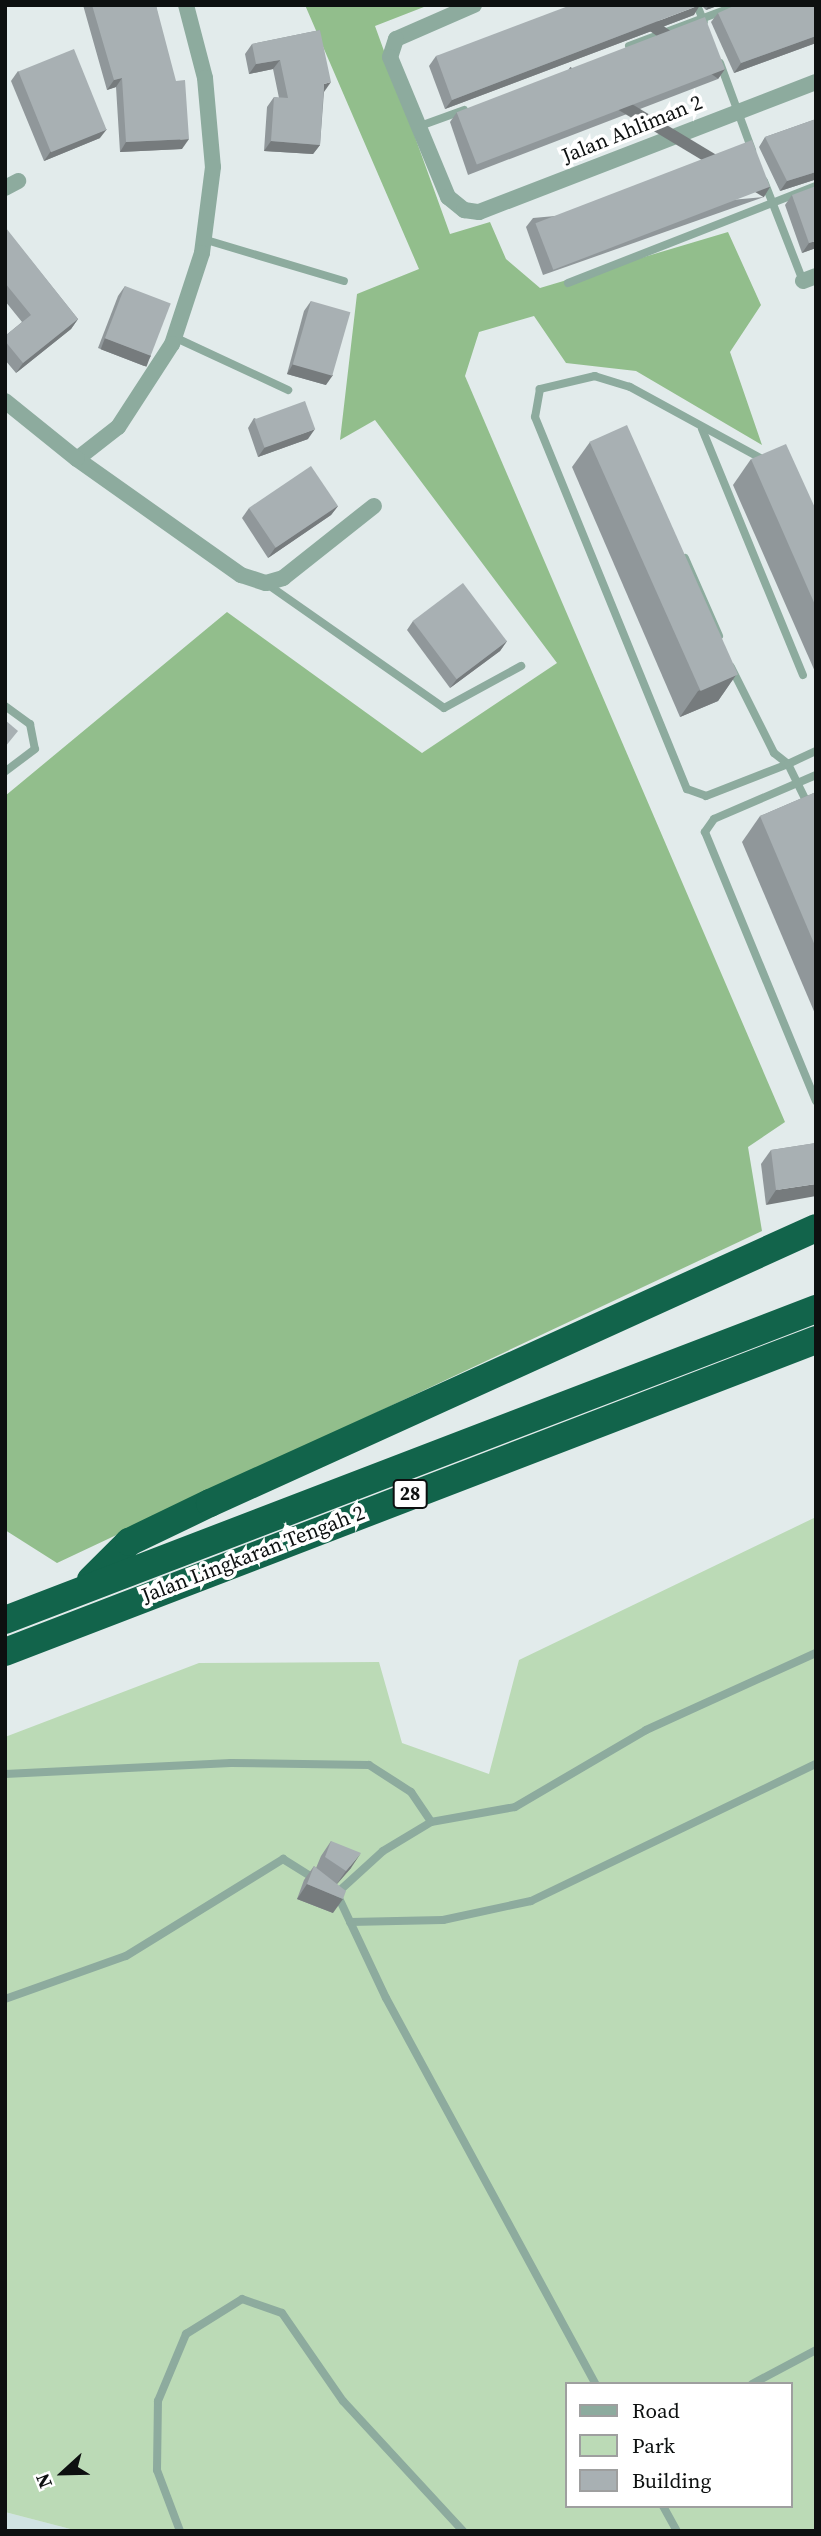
<!DOCTYPE html>
<html>
<head>
<meta charset="utf-8">
<style>
	body { margin:0 }
	#map { position:relative; width:821px; height:2536px; overflow:hidden; background:#e2ebeb; font-family:"Source Serif 4",serif }
	div>[style] { position:absolute }
	.built>* { inset:0; background:#d0e3e2 }
	.green>* { inset:0; background:#bbdab6 }
	.forest>* { inset:0; background:#92be8c }
	.lane>* { height:8px; margin:-4px; padding:0 4px; transform-origin:4px; border-radius:4px; background:#8dab9e }
	.street>* { height:16px; margin:-8px; padding:0 8px; transform-origin:8px; border-radius:8px; background:#8dab9e }
	.highway>* { height:28px; margin:-14px; padding:0 14px; transform-origin:14px; border-radius:14px; background:#12644b }
	.wall>* { inset:0; background:#90979a }
	.shaded-wall>* { inset:0; background:#767b7d; transform-origin:0 0 }
	.building>* { inset:0; background:#a8b0b3; transform-origin:0 0 }
	span { translate:-50% -50%; white-space:nowrap; text-align:center; line-height:1.15; -webkit-text-stroke:7px #fff; paint-order:stroke }
	.shield-label span { padding:2px 5px; background:#fff; border:2px solid; border-radius:5px; -webkit-text-stroke-width:0 }
	.shield-label { font-size:19px; color:#0d1010; font-weight:700 }
	.street-label { font-size:21px; color:#0d1010 }
	.frame { position:absolute; inset:0; border:7px solid #0d1010; pointer-events:none }
	.legend { position:absolute; left:565px; top:2382px; width:228px; height:126px; box-sizing:border-box; background:#fff; border:2px solid #9e9f9f; margin:0; padding:9px 12px; list-style:none; font-size:21px; color:#0d1010 }
	.legend li { display:flex; align-items:center; gap:14px; height:35px }
	.legend b { width:35px; border:2px solid #9e9f9f }
	.north { position:absolute; left:28px; top:2438px; width:70px; height:70px; -webkit-text-stroke:5px #fff; paint-order:stroke; rotate:248deg; font-size:19px; font-weight:700; line-height:28px; text-align:center; color:#0d1010 }
	.north::after { content:''; display:block; margin:auto; width:24px; height:32px; background:#0d1010; clip-path:polygon(50% 0,100% 100%,50% 72%,0 100%) }
</style>
</head>
<body>
<div id="map">
	<div class="built">
		<div style="clip-path:polygon(5px 2512px,78px 2531px,5px 2531px)"></div>
	</div>
	<div class="green">
		<div style="clip-path:polygon(evenodd,816px 1517px,816px 2531px,78px 2531px,5px 2512px,5px 1737px,199px 1663px,379px 1662px,402px 1743px,489px 1774px,519px 1660px,816px 1517px,567px 2384px,791px 2384px,791px 2506px,567px 2506px,567px 2384px)"></div>
	</div>
	<div class="forest">
		<div style="clip-path:polygon(305px 5px,429px 5px,375px 26px,450px 234px,490px 222px,506px 259px,540px 288px,728px 232px,761px 305px,730px 352px,762px 445px,636px 371px,566px 363px,534px 316px,479px 332px,465px 376px,785px 1122px,748px 1147px,762px 1231px,57px 1563px,5px 1530px,5px 796px,227px 612px,422px 753px,557px 663px,375px 420px,340px 440px,357px 294px,419px 269px)"></div>
	</div>
	<div class="lane">
		<div style="left:697px;top:5px;width:18px;rotate:68deg"></div>
		<div style="left:629px;top:46px;width:116px;rotate:-20.6deg"></div>
		<div style="left:720px;top:63px;width:93px;rotate:69.8deg"></div>
		<div style="left:420px;top:126px;width:47px;rotate:-20deg"></div>
		<div style="left:764px;top:181px;width:107px;rotate:68.7deg"></div>
		<div style="left:203px;top:239px;width:147px;rotate:16.6deg"></div>
		<div style="left:568px;top:283px;width:266px;rotate:-21.4deg"></div>
		<div style="left:174px;top:337px;width:126px;rotate:24.9deg"></div>
		<div style="left:702px;top:429px;width:266px;rotate:67.7deg"></div>
		<div style="left:764px;top:460px;width:153px;rotate:-151.4deg"></div>
		<div style="left:630px;top:387px;width:37px;rotate:-163deg"></div>
		<div style="left:595px;top:376px;width:57px;rotate:166.7deg"></div>
		<div style="left:540px;top:389px;width:28px;rotate:100deg"></div>
		<div style="left:535px;top:417px;width:402px;rotate:67.8deg"></div>
		<div style="left:687px;top:789px;width:20px;rotate:20deg"></div>
		<div style="left:706px;top:796px;width:88px;rotate:-21.3deg"></div>
		<div style="left:788px;top:764px;width:64px;rotate:63.8deg"></div>
		<div style="left:685px;top:558px;width:85px;rotate:66.4deg"></div>
		<div style="left:267px;top:584px;width:216px;rotate:35deg"></div>
		<div style="left:444px;top:708px;width:88px;rotate:-28.6deg"></div>
		<div style="left:731px;top:667px;width:96px;rotate:63.4deg"></div>
		<div style="left:774px;top:753px;width:18px;rotate:38deg"></div>
		<div style="left:788px;top:764px;width:31px;rotate:-25deg"></div>
		<div style="left:5px;top:706px;width:31px;rotate:36deg"></div>
		<div style="left:30px;top:724px;width:25px;rotate:79deg"></div>
		<div style="left:35px;top:749px;width:38px;rotate:143deg"></div>
		<div style="left:816px;top:775px;width:111px;rotate:156.7deg"></div>
		<div style="left:714px;top:819px;width:16px;rotate:125deg"></div>
		<div style="left:705px;top:832px;width:291px;rotate:67.6deg"></div>
		<div style="left:5px;top:1774px;width:226px;rotate:-2.8deg"></div>
		<div style="left:231px;top:1763px;width:138px;rotate:0.8deg"></div>
		<div style="left:369px;top:1765px;width:50px;rotate:32.7deg"></div>
		<div style="left:411px;top:1792px;width:36px;rotate:56deg"></div>
		<div style="left:337px;top:1893px;width:62px;rotate:-42.4deg"></div>
		<div style="left:383px;top:1851px;width:56px;rotate:-31.1deg"></div>
		<div style="left:431px;top:1822px;width:85px;rotate:-10.1deg"></div>
		<div style="left:515px;top:1807px;width:152px;rotate:-30.4deg"></div>
		<div style="left:646px;top:1730px;width:187px;rotate:-24.4deg"></div>
		<div style="left:337px;top:1894px;width:115px;rotate:64.8deg"></div>
		<div style="left:386px;top:1998px;width:439px;rotate:61.5deg"></div>
		<div style="left:350px;top:1922px;width:93px;rotate:-1.2deg"></div>
		<div style="left:443px;top:1920px;width:90px;rotate:-12.2deg"></div>
		<div style="left:531px;top:1901px;width:316px;rotate:-25.7deg"></div>
		<div style="left:5px;top:1999px;width:128px;rotate:-19.6deg"></div>
		<div style="left:126px;top:1956px;width:185px;rotate:-31.7deg"></div>
		<div style="left:283px;top:1859px;width:38px;rotate:32deg"></div>
		<div style="left:752px;top:2384px;width:72px;rotate:-28deg"></div>
		<div style="left:663px;top:2506px;width:29px;rotate:61deg"></div>
		<div style="left:180px;top:2531px;width:65px;rotate:-110.7deg"></div>
		<div style="left:157px;top:2470px;width:69px;rotate:-89.2deg"></div>
		<div style="left:158px;top:2401px;width:73px;rotate:-67.3deg"></div>
		<div style="left:186px;top:2334px;width:66px;rotate:-32deg"></div>
		<div style="left:242px;top:2299px;width:42px;rotate:19.3deg"></div>
		<div style="left:282px;top:2313px;width:107px;rotate:55.3deg"></div>
		<div style="left:343px;top:2401px;width:177px;rotate:47.3deg"></div>
	</div>
	<div class="street">
		<div style="left:186px;top:5px;width:75px;rotate:75.4deg"></div>
		<div style="left:205px;top:78px;width:89px;rotate:84.9deg"></div>
		<div style="left:213px;top:167px;width:87px;rotate:97.3deg"></div>
		<div style="left:202px;top:253px;width:96px;rotate:108.2deg"></div>
		<div style="left:172px;top:344px;width:99px;rotate:123deg"></div>
		<div style="left:118px;top:427px;width:52px;rotate:142deg"></div>
		<div style="left:77px;top:459px;width:201px;rotate:35.3deg"></div>
		<div style="left:241px;top:575px;width:26px;rotate:18deg"></div>
		<div style="left:266px;top:583px;width:18px;rotate:-16deg"></div>
		<div style="left:283px;top:578px;width:116px;rotate:-38.4deg"></div>
		<div style="left:474px;top:5px;width:85px;rotate:156.4deg"></div>
		<div style="left:396px;top:39px;width:19px;rotate:108deg"></div>
		<div style="left:390px;top:57px;width:152px;rotate:67.5deg"></div>
		<div style="left:448px;top:197px;width:21px;rotate:39deg"></div>
		<div style="left:464px;top:210px;width:15px;rotate:8deg"></div>
		<div style="left:479px;top:212px;width:361px;rotate:-21.1deg"></div>
		<div style="left:5px;top:188px;width:15px;rotate:-28deg"></div>
		<div style="left:803px;top:281px;width:14px;rotate:-21deg"></div>
		<div style="left:5px;top:401px;width:92px;rotate:38.9deg"></div>
	</div>
	<div class="highway">
		<div style="left:91px;top:1580px;width:54px;rotate:-45deg"></div>
		<div style="left:129px;top:1542px;width:90px;rotate:-25.7deg"></div>
		<div style="left:210px;top:1503px;width:665px;rotate:-24.41deg"></div>
		<div style="left:5px;top:1620px;width:869px;rotate:-20.98deg"></div>
		<div style="left:5px;top:1652px;width:869px;rotate:-21.04deg"></div>
	</div>
	<div class="wall">
		<div style="clip-path:polygon(83px 5px,156px 5px,182px 149px,120px 152px,116px 87px,107px 90px)"></div>
		<div style="clip-path:polygon(701px 5px,720px 5px,706px 10px)"></div>
		<div style="clip-path:polygon(816px 5px,816px 43px,734px 73px,711px 22px,718px 13px)"></div>
		<div style="clip-path:polygon(694px 15px,445px 109px,429px 66px,436px 56px)"></div>
		<div style="clip-path:polygon(320px 30px,324px 92px,320px 145px,313px 154px,264px 151px,267px 107px,274px 97px,279px 98px,273px 69px,249px 74px,245px 54px,252px 44px)"></div>
		<div style="clip-path:polygon(725px 69px,718px 79px,468px 175px,450px 122px,457px 112px)"></div>
		<div style="clip-path:polygon(18px 71px,100px 138px,44px 161px,11px 81px)"></div>
		<div style="clip-path:polygon(816px 119px,816px 181px,814px 180px,780px 191px,759px 147px,765px 137px)"></div>
		<div style="clip-path:polygon(792px 195px,816px 248px,802px 253px,785px 205px)"></div>
		<div style="clip-path:polygon(764px 197px,543px 275px,526px 227px,533px 218px)"></div>
		<div style="clip-path:polygon(5px 228px,78px 319px,71px 329px,16px 373px,5px 360px,5px 336px,22px 322px,5px 301px)"></div>
		<div style="clip-path:polygon(125px 286px,151px 356px,144px 366px,98px 348px,118px 296px)"></div>
		<div style="clip-path:polygon(311px 301px,326px 385px,287px 374px,304px 311px)"></div>
		<div style="clip-path:polygon(254px 418px,308px 439px,258px 457px,248px 428px)"></div>
		<div style="clip-path:polygon(590px 442px,736px 675px,718px 701px,680px 717px,572px 467px)"></div>
		<div style="clip-path:polygon(751px 459px,816px 510px,816px 674px,733px 485px)"></div>
		<div style="clip-path:polygon(338px 506px,331px 515px,268px 558px,242px 518px,249px 508px)"></div>
		<div style="clip-path:polygon(413px 621px,507px 641px,500px 651px,450px 688px,407px 630px)"></div>
		<div style="clip-path:polygon(816px 792px,816px 1016px,742px 842px,760px 816px)"></div>
		<div style="clip-path:polygon(816px 1143px,766px 1205px,761px 1164px,771px 1150px)"></div>
		<div style="clip-path:polygon(331px 1841px,351px 1868px,337px 1884px,333px 1913px,297px 1899px,304px 1880px,314px 1866px,316px 1868px,321px 1856px)"></div>
	</div>
	<div class="shaded-wall">
		<div style="clip-path:polygon(700px 5px,694px 15px,445px 109px,452px 100px)"></div>
		<div style="clip-path:polygon(709px 5px,720px 5px,706px 10px)"></div>
		<div style="clip-path:polygon(816px 36px,816px 43px,734px 73px,741px 63px)"></div>
		<div style="clip-path:polygon(280px 60px,273px 69px,249px 74px,256px 64px)"></div>
		<div style="left:725px;top:69px;width:12px;height:269px;rotate:125deg"></div>
		<div style="clip-path:polygon(122px 78px,116px 87px,107px 90px,114px 80px)"></div>
		<div style="clip-path:polygon(331px 82px,324px 92px,324px 84px)"></div>
		<div style="clip-path:polygon(107px 129px,100px 138px,44px 161px,51px 151px)"></div>
		<div style="clip-path:polygon(189px 139px,182px 149px,120px 152px,126px 142px)"></div>
		<div style="clip-path:polygon(271px 141px,320px 145px,313px 154px,264px 151px)"></div>
		<div style="clip-path:polygon(816px 172px,816px 178px,814px 180px,780px 191px,787px 181px)"></div>
		<div style="left:770px;top:187px;width:12px;height:233px;rotate:121deg"></div>
		<div style="clip-path:polygon(816px 241px,816px 248px,802px 253px,809px 243px)"></div>
		<div style="clip-path:polygon(78px 319px,71px 329px,16px 373px,23px 363px)"></div>
		<div style="left:105px;top:338px;width:49px;height:12px;rotate:21deg"></div>
		<div style="clip-path:polygon(293px 364px,333px 375px,326px 385px,287px 374px)"></div>
		<div style="clip-path:polygon(315px 429px,308px 439px,258px 457px,265px 447px)"></div>
		<div style="clip-path:polygon(338px 506px,331px 515px,268px 558px,275px 548px)"></div>
		<div style="clip-path:polygon(507px 641px,500px 651px,450px 688px,457px 679px)"></div>
		<div style="clip-path:polygon(736px 675px,718px 701px,680px 717px,698px 691px)"></div>
		<div style="clip-path:polygon(816px 1184px,816px 1196px,766px 1205px,776px 1190px)"></div>
		<div style="clip-path:polygon(361px 1853px,351px 1868px,336px 1885px,346px 1871px)"></div>
		<div style="clip-path:polygon(307px 1884px,343px 1899px,333px 1913px,297px 1899px)"></div>
	</div>
	<div class="building">
		<div style="clip-path:polygon(92px 5px,156px 5px,176px 81px,185px 80px,189px 139px,126px 142px,122px 78px,114px 80px)"></div>
		<div style="clip-path:polygon(571px 5px,700px 5px,452px 100px,436px 56px)"></div>
		<div style="clip-path:polygon(736px 5px,816px 5px,816px 36px,741px 63px,718px 13px)"></div>
		<div style="left:705px;top:17px;width:56px;height:266px;rotate:69deg"></div>
		<div style="clip-path:polygon(320px 30px,331px 82px,324px 84px,320px 145px,271px 141px,274px 97px,288px 98px,280px 60px,256px 64px,252px 44px)"></div>
		<div style="left:74px;top:49px;width:87px;height:60px;rotate:68deg"></div>
		<div style="clip-path:polygon(816px 119px,816px 172px,787px 181px,765px 137px)"></div>
		<div style="left:752px;top:140px;width:50px;height:232px;rotate:69deg"></div>
		<div style="clip-path:polygon(816px 186px,816px 241px,809px 243px,792px 195px)"></div>
		<div style="clip-path:polygon(5px 228px,6px 228px,78px 319px,23px 363px,5px 341px,5px 336px,31px 315px,5px 283px)"></div>
		<div style="left:125px;top:286px;width:49px;height:56px;rotate:21deg"></div>
		<div style="left:311px;top:301px;width:41px;height:66px;rotate:16deg"></div>
		<div style="left:305px;top:401px;width:30px;height:54px;rotate:70deg"></div>
		<div style="left:627px;top:425px;width:273px;height:41px;rotate:66deg"></div>
		<div style="clip-path:polygon(786px 444px,816px 510px,816px 607px,751px 459px)"></div>
		<div style="left:311px;top:466px;width:48px;height:75px;rotate:56deg"></div>
		<div style="left:463px;top:583px;width:73px;height:63px;rotate:53deg"></div>
		<div style="clip-path:polygon(5px 720px,18px 731px,5px 747px)"></div>
		<div style="clip-path:polygon(816px 792px,816px 948px,760px 816px)"></div>
		<div style="clip-path:polygon(816px 1143px,816px 1184px,776px 1190px,771px 1150px)"></div>
		<div style="clip-path:polygon(331px 1841px,361px 1853px,346px 1871px,325px 1857px)"></div>
		<div style="clip-path:polygon(314px 1866px,346px 1891px,343px 1899px,307px 1884px)"></div>
	</div>
	<div class="shield-label">
		<span style="left:410px;top:1494px">28</span>
	</div>
	<div class="street-label">
		<span style="left:632px;top:129px;rotate:-22deg">Jalan Ahliman 2</span>
		<span style="left:253px;top:1554px;rotate:-21deg">Jalan Lingkaran Tengah 2</span>
	</div>
	<div class="frame"></div>
	<ul class="legend">
	<li><b style="height:9px;background:#8dab9e"></b>Road</li>
	<li><b style="height:19px;background:#bbdab6"></b>Park</li>
	<li><b style="height:19px;background:#a8b0b3"></b>Building</li>
	</ul>
	<div class="north">N</div>
</div>
</body>
</html>
